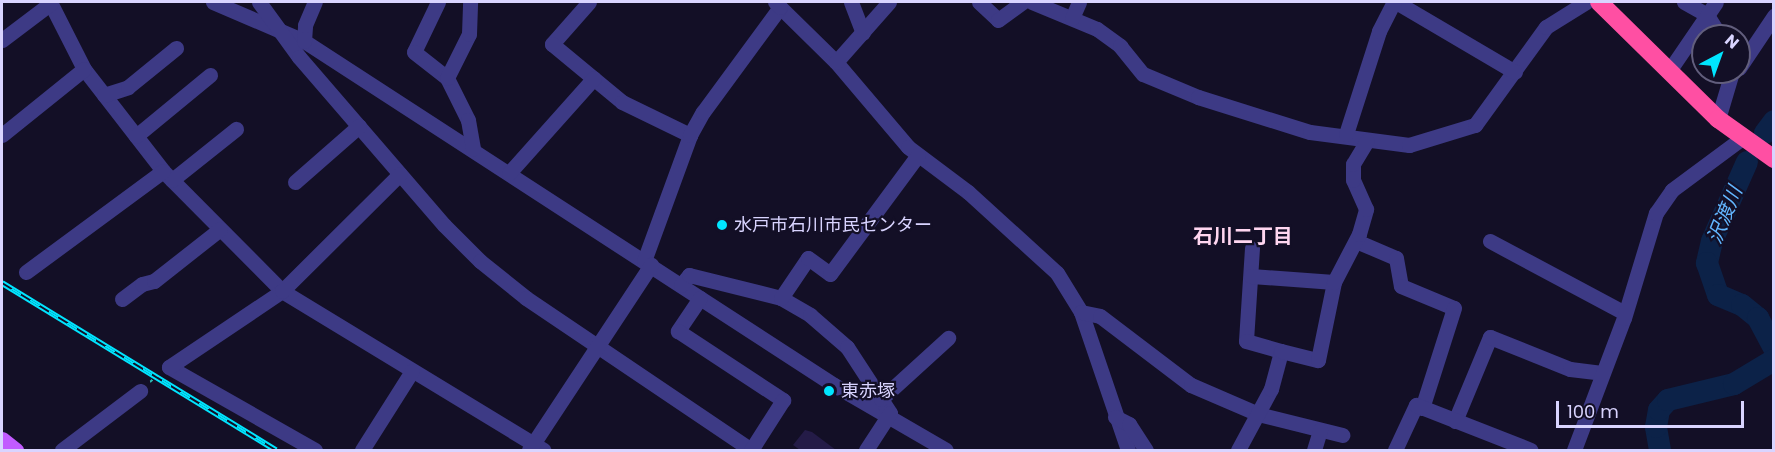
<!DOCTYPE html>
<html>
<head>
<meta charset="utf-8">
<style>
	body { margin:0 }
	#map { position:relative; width:1775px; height:452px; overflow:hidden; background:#130f26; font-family:Poppins,"Noto Sans JP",sans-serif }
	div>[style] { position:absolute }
	.river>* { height:22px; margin:-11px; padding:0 11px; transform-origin:11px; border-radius:11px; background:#0c2248 }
	.building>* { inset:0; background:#241b47 }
	.path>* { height:2px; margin-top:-1px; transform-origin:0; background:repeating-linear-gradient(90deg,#2fb8b0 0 3px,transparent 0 7.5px) }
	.minor>* { height:15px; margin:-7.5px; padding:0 7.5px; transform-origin:7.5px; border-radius:7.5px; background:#3d3a85 }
	.major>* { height:15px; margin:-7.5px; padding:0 7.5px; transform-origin:7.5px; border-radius:7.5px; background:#c25bff }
	.highway>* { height:18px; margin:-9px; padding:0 9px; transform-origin:9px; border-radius:9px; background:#ff4fa3 }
	.rail>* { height:6px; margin-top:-3px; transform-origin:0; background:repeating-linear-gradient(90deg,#130f26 0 11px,#00e5ff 0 22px); box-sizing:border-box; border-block:2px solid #00e5ff }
	.dots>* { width:16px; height:16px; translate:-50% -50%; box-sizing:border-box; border:3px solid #130f26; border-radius:50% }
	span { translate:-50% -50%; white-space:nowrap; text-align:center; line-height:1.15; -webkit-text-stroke:4.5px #130f26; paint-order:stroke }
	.poi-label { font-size:18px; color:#d9d4ff }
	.left { translate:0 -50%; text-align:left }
	.water-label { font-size:20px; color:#62b6ff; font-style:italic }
	.neighbourhood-label { font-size:20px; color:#ffd6f0; font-weight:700 }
	.frame { position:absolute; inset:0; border:3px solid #d9d4ff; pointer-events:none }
	.north { position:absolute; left:1691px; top:24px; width:60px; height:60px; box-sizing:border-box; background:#130f26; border:2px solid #625e7d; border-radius:50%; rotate:41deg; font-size:16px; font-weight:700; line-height:24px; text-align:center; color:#d9d4ff }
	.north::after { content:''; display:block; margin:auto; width:21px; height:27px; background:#00e5ff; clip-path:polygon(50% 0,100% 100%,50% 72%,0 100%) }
	.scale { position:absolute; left:1556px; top:401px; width:188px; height:27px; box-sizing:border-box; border:3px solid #d9d4ff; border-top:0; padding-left:8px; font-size:18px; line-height:21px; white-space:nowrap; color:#d9d4ff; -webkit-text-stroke:4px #130f26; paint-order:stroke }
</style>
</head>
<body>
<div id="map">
	<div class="river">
		<div style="left:1765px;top:133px;width:15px;rotate:-53deg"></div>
		<div style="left:1747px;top:162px;width:86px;rotate:113.9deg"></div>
		<div style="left:1712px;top:241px;width:23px;rotate:103deg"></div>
		<div style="left:1707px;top:263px;width:34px;rotate:71deg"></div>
		<div style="left:1718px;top:295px;width:26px;rotate:23deg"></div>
		<div style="left:1742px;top:305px;width:21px;rotate:39deg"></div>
		<div style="left:1758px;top:318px;width:34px;rotate:62deg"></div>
		<div style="left:1660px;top:450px;width:23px;rotate:-100deg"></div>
		<div style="left:1656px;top:427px;width:17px;rotate:-80deg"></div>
		<div style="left:1659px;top:410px;width:13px;rotate:-48deg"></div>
		<div style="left:1668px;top:400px;width:68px;rotate:-13.6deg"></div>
		<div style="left:1734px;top:384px;width:47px;rotate:-31deg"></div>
	</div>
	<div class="building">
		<div style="clip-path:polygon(805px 430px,812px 432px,836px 450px,800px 450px,793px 445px)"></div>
	</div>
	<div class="path">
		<div style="left:150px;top:382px;width:12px;rotate:-42deg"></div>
	</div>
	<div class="minor">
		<div style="left:50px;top:2px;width:75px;rotate:63.1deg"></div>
		<div style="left:84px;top:69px;width:129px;rotate:52.2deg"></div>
		<div style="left:163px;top:171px;width:169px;rotate:45.2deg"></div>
		<div style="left:282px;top:291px;width:306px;rotate:31.3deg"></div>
		<div style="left:213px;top:2px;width:99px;rotate:23.2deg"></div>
		<div style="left:304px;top:41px;width:632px;rotate:32.99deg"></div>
		<div style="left:834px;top:385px;width:129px;rotate:30.1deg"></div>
		<div style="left:259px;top:2px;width:68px;rotate:54deg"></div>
		<div style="left:299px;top:57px;width:222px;rotate:49.2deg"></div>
		<div style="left:444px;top:225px;width:51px;rotate:45deg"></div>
		<div style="left:480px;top:261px;width:59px;rotate:38.8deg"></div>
		<div style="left:526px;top:298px;width:272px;rotate:34deg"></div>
		<div style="left:438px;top:2px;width:55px;rotate:115.6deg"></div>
		<div style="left:414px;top:52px;width:42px;rotate:38.2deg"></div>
		<div style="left:447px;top:78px;width:47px;rotate:63.4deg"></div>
		<div style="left:468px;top:120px;width:29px;rotate:80deg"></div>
		<div style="left:589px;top:2px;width:56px;rotate:131.4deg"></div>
		<div style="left:552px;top:44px;width:91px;rotate:39.6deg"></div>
		<div style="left:622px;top:102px;width:76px;rotate:25.9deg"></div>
		<div style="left:851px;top:2px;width:33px;rotate:69deg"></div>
		<div style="left:979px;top:2px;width:26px;rotate:43deg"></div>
		<div style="left:998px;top:20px;width:31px;rotate:-36deg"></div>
		<div style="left:1032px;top:2px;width:70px;rotate:22.6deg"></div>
		<div style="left:1097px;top:29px;width:29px;rotate:36deg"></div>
		<div style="left:1120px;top:46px;width:36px;rotate:51deg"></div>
		<div style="left:1143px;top:74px;width:60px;rotate:22.7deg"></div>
		<div style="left:1198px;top:97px;width:117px;rotate:17.4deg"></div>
		<div style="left:1310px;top:132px;width:100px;rotate:7.5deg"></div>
		<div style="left:1409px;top:145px;width:69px;rotate:-16.9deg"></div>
		<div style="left:1475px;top:125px;width:121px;rotate:-54.1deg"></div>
		<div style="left:1546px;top:27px;width:47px;rotate:-32deg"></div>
		<div style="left:1396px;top:2px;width:138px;rotate:30.5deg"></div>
		<div style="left:1684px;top:2px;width:26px;rotate:29deg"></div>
		<div style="left:1707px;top:15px;width:25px;rotate:58deg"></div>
		<div style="left:780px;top:7px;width:78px;rotate:44.5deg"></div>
		<div style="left:836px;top:62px;width:111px;rotate:49.7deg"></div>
		<div style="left:908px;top:147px;width:75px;rotate:36.9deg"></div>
		<div style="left:968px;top:192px;width:120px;rotate:42.3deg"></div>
		<div style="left:1057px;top:273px;width:46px;rotate:58.4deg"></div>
		<div style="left:1081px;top:312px;width:146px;rotate:71.2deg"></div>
		<div style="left:1072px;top:18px;width:17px;rotate:-66deg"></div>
		<div style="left:2px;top:40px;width:61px;rotate:-37.1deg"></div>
		<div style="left:304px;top:41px;width:16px;rotate:-86deg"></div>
		<div style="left:305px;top:25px;width:25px;rotate:-67deg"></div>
		<div style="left:836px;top:62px;width:80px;rotate:-48.5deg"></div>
		<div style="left:1739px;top:68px;width:63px;rotate:-56.1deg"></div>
		<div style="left:1669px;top:71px;width:83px;rotate:-55.7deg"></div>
		<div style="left:447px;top:78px;width:49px;rotate:-63.4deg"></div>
		<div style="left:469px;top:34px;width:32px;rotate:-88deg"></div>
		<div style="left:104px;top:95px;width:25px;rotate:-18deg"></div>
		<div style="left:128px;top:87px;width:62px;rotate:-39.1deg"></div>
		<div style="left:1718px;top:119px;width:49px;rotate:-73.4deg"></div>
		<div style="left:1346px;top:134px;width:108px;rotate:-72.2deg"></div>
		<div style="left:1379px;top:31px;width:33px;rotate:-63deg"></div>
		<div style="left:2px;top:135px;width:105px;rotate:-38.8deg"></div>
		<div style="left:136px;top:136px;width:96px;rotate:-39.5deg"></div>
		<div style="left:509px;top:173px;width:127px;rotate:-48.2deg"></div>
		<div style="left:172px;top:180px;width:82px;rotate:-38.6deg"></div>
		<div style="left:295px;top:182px;width:85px;rotate:-41.2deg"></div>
		<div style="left:1356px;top:241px;width:43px;rotate:23deg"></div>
		<div style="left:1396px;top:258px;width:28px;rotate:80deg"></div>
		<div style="left:1401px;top:286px;width:57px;rotate:22.5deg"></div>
		<div style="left:1454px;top:308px;width:105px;rotate:107.7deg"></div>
		<div style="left:1490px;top:241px;width:153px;rotate:28.1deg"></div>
		<div style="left:1252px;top:248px;width:93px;rotate:93.7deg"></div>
		<div style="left:1246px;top:341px;width:36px;rotate:16deg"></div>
		<div style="left:644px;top:261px;width:134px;rotate:-69.9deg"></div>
		<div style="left:690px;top:135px;width:26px;rotate:-61deg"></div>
		<div style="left:703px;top:112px;width:130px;rotate:-53.7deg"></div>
		<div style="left:780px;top:7px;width:7px;rotate:-135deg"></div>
		<div style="left:26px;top:272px;width:170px;rotate:-36.4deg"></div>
		<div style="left:1251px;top:276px;width:83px;rotate:4.1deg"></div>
		<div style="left:681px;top:285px;width:13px;rotate:-51deg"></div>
		<div style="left:689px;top:275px;width:95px;rotate:14deg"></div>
		<div style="left:781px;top:298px;width:34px;rotate:30deg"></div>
		<div style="left:810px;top:315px;width:49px;rotate:40.9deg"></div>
		<div style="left:847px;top:347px;width:79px;rotate:56.9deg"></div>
		<div style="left:890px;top:413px;width:44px;rotate:123deg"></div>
		<div style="left:700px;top:298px;width:40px;rotate:124deg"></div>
		<div style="left:678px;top:331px;width:126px;rotate:33.3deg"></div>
		<div style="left:783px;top:400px;width:59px;rotate:122.6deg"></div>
		<div style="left:781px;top:298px;width:48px;rotate:-56deg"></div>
		<div style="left:808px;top:258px;width:27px;rotate:36deg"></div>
		<div style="left:830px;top:274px;width:148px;rotate:-53.5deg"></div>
		<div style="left:122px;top:299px;width:25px;rotate:-37deg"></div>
		<div style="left:142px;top:284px;width:12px;rotate:-14deg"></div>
		<div style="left:154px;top:281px;width:84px;rotate:-38.2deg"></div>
		<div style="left:1081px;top:312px;width:19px;rotate:12deg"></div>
		<div style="left:1100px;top:316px;width:114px;rotate:37.2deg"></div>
		<div style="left:1191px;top:385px;width:73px;rotate:23.4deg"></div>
		<div style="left:1258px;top:414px;width:87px;rotate:14deg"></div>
		<div style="left:881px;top:399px;width:91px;rotate:-42.3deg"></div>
		<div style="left:1115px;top:417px;width:16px;rotate:27deg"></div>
		<div style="left:1129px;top:424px;width:31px;rotate:57deg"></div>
		<div style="left:1455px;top:421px;width:91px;rotate:-67.4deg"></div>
		<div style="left:1490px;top:337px;width:86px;rotate:21.8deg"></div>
		<div style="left:1570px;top:369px;width:32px;rotate:7deg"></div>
		<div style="left:62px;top:450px;width:98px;rotate:-37.1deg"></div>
		<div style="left:315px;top:450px;width:168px;rotate:-150.4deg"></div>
		<div style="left:169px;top:367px;width:136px;rotate:-33.9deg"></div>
		<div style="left:282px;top:291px;width:166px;rotate:-44.8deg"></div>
		<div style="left:362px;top:450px;width:93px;rotate:-57.7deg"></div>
		<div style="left:529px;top:450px;width:222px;rotate:-56.6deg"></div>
		<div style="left:1238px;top:450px;width:69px;rotate:-61.6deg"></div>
		<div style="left:1271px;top:389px;width:39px;rotate:-75deg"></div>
		<div style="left:1281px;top:351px;width:38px;rotate:14deg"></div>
		<div style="left:1318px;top:360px;width:80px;rotate:-78.4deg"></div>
		<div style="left:1334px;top:282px;width:54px;rotate:-62.5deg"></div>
		<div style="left:1359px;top:234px;width:26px;rotate:-74deg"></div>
		<div style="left:1366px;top:209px;width:32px;rotate:-114deg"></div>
		<div style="left:1353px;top:180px;width:16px;rotate:-90deg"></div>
		<div style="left:1353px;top:164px;width:27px;rotate:-59deg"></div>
		<div style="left:1314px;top:450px;width:21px;rotate:-73deg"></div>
		<div style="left:1395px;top:450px;width:50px;rotate:-65deg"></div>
		<div style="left:1416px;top:405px;width:123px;rotate:21.4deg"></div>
		<div style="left:1574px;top:450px;width:141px;rotate:-69.3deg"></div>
		<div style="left:1624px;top:318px;width:110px;rotate:-73.1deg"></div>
		<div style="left:1656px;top:213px;width:28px;rotate:-55deg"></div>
		<div style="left:1672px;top:190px;width:86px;rotate:-36.5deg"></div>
	</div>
	<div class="major">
		<div style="left:2px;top:439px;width:18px;rotate:38deg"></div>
	</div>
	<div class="highway">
		<div style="left:1599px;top:2px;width:167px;rotate:44.5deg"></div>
		<div style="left:1718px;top:119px;width:69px;rotate:35.5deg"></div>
	</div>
	<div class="rail">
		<div style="left:2px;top:283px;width:321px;rotate:31.4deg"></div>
	</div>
	<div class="dots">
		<div style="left:722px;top:225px;background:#00e5ff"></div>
		<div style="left:829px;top:391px;background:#00e5ff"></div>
	</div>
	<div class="poi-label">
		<span class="left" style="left:734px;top:225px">水戸市石川市民センター</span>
		<span class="left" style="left:841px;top:391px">東赤塚</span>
	</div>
	<div class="water-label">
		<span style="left:1725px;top:215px;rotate:-68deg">沢渡川</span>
	</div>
	<div class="neighbourhood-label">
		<span style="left:1243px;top:236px">石川二丁目</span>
	</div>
	<div class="frame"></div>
	<div class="north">N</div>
	<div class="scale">100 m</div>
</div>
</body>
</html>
